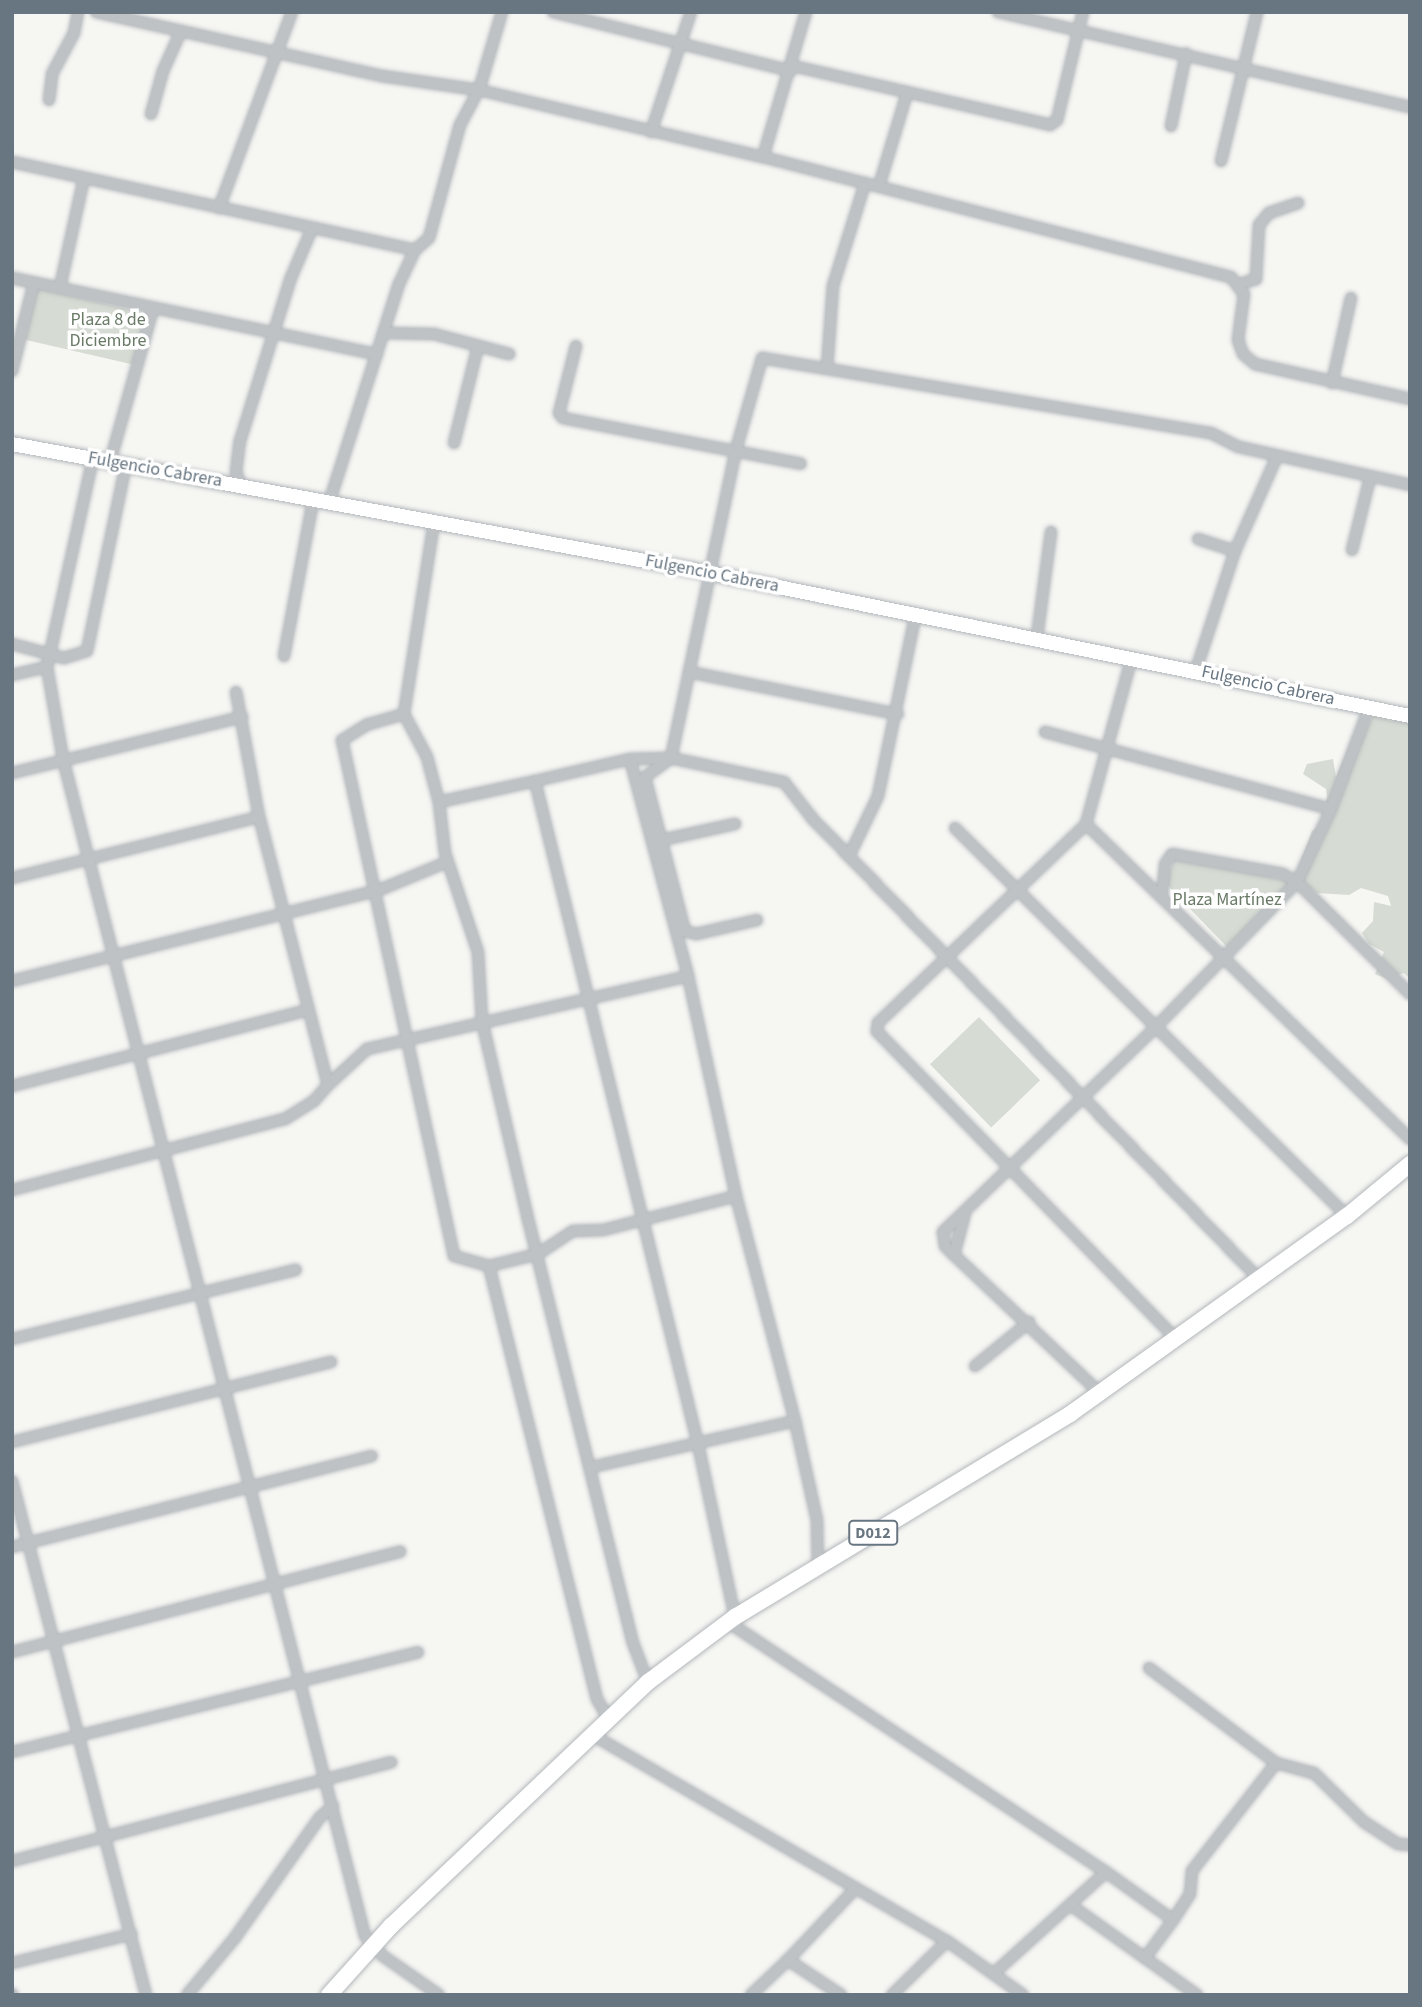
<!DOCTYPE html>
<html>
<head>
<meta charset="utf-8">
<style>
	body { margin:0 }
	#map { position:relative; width:1422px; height:2007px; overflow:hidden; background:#f6f6f3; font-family:"Source Sans 3",sans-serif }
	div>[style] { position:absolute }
	.green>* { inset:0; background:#d6dbd3; transform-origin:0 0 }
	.roads { filter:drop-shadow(0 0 2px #b3b7bb) drop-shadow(0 0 2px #b3b7bb) }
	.street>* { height:10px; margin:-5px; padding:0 5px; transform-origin:5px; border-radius:5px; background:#bec2c5 }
	.secondary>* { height:14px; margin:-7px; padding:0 7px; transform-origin:7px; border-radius:7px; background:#fff }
	.primary>* { height:16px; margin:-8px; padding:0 8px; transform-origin:8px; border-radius:8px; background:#fff }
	span { translate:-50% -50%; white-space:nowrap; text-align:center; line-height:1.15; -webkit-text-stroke:7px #fff; paint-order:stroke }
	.shield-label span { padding:2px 5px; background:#fff; border:2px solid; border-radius:5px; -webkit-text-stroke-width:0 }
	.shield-label { font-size:16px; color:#687682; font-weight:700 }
	.park-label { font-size:18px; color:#697a66 }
	.street-label { font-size:18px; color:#687682 }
	.frame { position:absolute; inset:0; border:14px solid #687682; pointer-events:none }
</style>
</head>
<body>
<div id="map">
	<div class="green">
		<div style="left:37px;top:288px;width:113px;height:53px;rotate:13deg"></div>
		<div style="clip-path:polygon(1400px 709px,1410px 709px,1410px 979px,1404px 973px,1387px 979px,1375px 974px,1384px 952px,1369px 944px,1362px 933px,1373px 921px,1374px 902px,1391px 906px,1388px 896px,1361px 888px,1349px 895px,1317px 893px,1295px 876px,1312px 831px,1321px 824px,1327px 796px,1326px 789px,1303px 774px,1307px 764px,1333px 759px,1336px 777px,1351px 742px,1363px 734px,1375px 713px,1391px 721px)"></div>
		<div style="clip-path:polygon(1174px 859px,1213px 863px,1290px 882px,1227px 947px,1166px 884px)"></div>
		<div style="left:979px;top:1017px;width:88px;height:68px;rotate:46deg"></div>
	</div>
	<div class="roads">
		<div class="street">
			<div style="left:96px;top:12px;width:293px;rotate:12.6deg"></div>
			<div style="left:382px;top:76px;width:98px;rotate:8.2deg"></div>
			<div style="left:479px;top:90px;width:292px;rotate:13.3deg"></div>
			<div style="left:763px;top:157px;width:483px;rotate:14.4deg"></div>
			<div style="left:1231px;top:277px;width:21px;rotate:53deg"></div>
			<div style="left:1244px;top:294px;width:46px;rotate:97.4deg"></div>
			<div style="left:1238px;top:340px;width:15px;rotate:70deg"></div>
			<div style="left:1243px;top:354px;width:16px;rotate:40deg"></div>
			<div style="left:1255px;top:364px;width:159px;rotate:12.7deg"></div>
			<div style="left:553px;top:12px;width:245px;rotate:13.9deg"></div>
			<div style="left:998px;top:12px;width:423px;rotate:13deg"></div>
			<div style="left:793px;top:66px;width:264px;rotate:12.9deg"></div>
			<div style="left:1050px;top:125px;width:9px;rotate:-36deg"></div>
			<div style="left:1057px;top:120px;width:111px;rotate:-76.5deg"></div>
			<div style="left:49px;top:100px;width:26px;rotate:-83deg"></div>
			<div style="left:52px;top:74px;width:47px;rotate:-61.8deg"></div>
			<div style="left:74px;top:33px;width:21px;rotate:-79deg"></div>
			<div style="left:151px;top:114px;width:45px;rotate:-74.4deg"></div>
			<div style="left:163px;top:71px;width:44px;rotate:-65.8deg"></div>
			<div style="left:1171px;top:126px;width:74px;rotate:-78.2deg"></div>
			<div style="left:651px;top:132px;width:126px;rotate:-71.6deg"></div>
			<div style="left:763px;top:157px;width:151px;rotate:-73.5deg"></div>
			<div style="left:1221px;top:161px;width:153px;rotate:-76.4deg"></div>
			<div style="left:12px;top:162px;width:412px;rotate:12.3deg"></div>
			<div style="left:415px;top:250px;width:18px;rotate:-41deg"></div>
			<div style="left:429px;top:238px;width:117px;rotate:-74.7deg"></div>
			<div style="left:460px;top:125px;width:40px;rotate:-62deg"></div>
			<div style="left:479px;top:90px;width:81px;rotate:-73.6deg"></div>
			<div style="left:879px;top:186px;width:97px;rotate:-73.2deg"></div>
			<div style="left:219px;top:208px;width:209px;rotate:-69.6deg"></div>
			<div style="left:12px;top:278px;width:373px;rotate:11.8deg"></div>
			<div style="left:1240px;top:284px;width:17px;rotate:-17deg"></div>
			<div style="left:1256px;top:279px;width:54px;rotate:-86.8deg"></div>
			<div style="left:1259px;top:225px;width:16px;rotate:-50deg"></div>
			<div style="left:1269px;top:213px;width:31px;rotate:-19deg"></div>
			<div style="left:60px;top:287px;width:112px;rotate:-77.6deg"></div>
			<div style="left:384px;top:333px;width:50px;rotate:1.1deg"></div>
			<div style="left:434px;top:334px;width:78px;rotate:14.9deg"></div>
			<div style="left:576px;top:346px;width:69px;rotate:104.2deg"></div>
			<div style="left:559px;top:413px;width:6px;rotate:51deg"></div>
			<div style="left:563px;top:418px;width:242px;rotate:10.9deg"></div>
			<div style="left:827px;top:369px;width:83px;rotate:-85.9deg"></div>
			<div style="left:833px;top:286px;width:108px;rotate:-72.7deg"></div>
			<div style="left:12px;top:371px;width:91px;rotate:-76deg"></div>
			<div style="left:1332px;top:383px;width:87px;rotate:-77.4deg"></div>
			<div style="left:454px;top:443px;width:100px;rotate:-76.1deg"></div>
			<div style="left:93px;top:458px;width:214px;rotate:102.4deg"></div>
			<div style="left:47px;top:667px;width:93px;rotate:80.1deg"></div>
			<div style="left:63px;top:759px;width:1215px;rotate:75.61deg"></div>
			<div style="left:365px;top:1936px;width:27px;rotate:48deg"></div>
			<div style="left:383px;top:1956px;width:68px;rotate:34.9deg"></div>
			<div style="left:110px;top:462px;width:159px;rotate:-74.3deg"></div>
			<div style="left:241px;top:485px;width:14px;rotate:-111deg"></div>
			<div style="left:236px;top:472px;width:31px;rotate:-83deg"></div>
			<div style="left:240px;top:441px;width:169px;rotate:-72.7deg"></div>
			<div style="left:290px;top:280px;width:53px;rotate:-66.8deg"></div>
			<div style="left:329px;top:503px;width:230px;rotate:-72.3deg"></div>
			<div style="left:399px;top:284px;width:38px;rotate:-65deg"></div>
			<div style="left:434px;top:522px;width:194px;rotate:98.9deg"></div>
			<div style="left:404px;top:714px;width:37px;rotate:164deg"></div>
			<div style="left:368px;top:724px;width:31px;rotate:148deg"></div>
			<div style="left:342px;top:740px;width:528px;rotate:77.75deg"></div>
			<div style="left:454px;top:1256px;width:36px;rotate:16deg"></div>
			<div style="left:489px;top:1266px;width:50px;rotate:-13.8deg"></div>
			<div style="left:538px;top:1254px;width:42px;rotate:-33.3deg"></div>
			<div style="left:573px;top:1231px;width:30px;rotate:-2deg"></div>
			<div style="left:603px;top:1230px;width:137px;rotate:-14.3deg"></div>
			<div style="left:1198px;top:539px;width:39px;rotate:18deg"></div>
			<div style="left:1352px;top:550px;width:74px;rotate:-76deg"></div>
			<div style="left:1037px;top:637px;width:106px;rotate:-82.4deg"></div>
			<div style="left:12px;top:644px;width:54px;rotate:15.1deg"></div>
			<div style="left:64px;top:658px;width:24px;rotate:-17deg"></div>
			<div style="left:87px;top:651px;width:190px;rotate:-78.2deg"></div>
			<div style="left:284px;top:656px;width:158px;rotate:-79.4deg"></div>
			<div style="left:1196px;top:670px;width:125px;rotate:-71.9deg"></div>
			<div style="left:1235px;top:551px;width:104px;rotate:-66.1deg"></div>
			<div style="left:689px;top:672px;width:213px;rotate:11.4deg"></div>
			<div style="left:12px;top:675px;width:36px;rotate:-13deg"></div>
			<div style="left:404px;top:714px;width:49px;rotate:61.9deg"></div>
			<div style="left:427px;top:757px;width:47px;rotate:75.1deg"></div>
			<div style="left:439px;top:802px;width:98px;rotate:-12.3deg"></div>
			<div style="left:1045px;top:732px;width:296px;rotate:15.1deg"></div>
			<div style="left:630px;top:759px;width:225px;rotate:75deg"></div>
			<div style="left:688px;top:976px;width:225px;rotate:77.7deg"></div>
			<div style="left:736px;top:1196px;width:233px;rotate:75.3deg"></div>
			<div style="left:795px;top:1421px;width:101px;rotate:77.5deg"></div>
			<div style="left:817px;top:1520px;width:47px;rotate:88.8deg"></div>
			<div style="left:12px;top:773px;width:237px;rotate:-13.7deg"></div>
			<div style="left:439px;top:802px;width:51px;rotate:83.3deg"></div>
			<div style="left:445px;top:853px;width:104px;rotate:71.6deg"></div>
			<div style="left:478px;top:952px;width:69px;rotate:86.7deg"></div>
			<div style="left:482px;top:1021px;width:199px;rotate:76.9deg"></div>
			<div style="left:527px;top:1215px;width:441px;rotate:76.1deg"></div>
			<div style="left:633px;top:1643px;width:42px;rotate:69deg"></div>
			<div style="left:1086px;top:824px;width:173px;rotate:-74.6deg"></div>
			<div style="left:955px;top:828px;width:552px;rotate:44.71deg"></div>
			<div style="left:662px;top:840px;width:75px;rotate:-12.4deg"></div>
			<div style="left:850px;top:854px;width:64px;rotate:-64.2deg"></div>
			<div style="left:878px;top:796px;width:187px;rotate:-78.3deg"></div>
			<div style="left:12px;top:878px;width:254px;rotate:-13.9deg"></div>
			<div style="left:1162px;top:895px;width:31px;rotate:-84deg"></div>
			<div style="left:1165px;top:864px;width:12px;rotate:-55deg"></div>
			<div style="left:1172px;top:854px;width:113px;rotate:10.2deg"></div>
			<div style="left:1283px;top:874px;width:16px;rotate:30deg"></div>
			<div style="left:1297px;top:882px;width:159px;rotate:44.7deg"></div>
			<div style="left:757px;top:920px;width:63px;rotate:167.1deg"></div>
			<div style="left:696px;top:934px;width:11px;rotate:-165deg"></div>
			<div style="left:685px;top:931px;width:159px;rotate:-104.6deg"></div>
			<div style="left:645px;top:777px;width:32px;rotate:-36deg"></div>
			<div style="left:671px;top:758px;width:312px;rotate:-78.1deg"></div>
			<div style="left:735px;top:453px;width:99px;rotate:-74.1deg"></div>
			<div style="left:762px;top:358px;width:455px;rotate:9.5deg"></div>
			<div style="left:1211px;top:433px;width:31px;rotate:27deg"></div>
			<div style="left:1239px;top:447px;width:175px;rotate:12.5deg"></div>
			<div style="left:12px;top:981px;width:376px;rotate:-13.9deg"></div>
			<div style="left:377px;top:891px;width:76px;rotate:-22.5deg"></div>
			<div style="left:328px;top:1085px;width:53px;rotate:-42.7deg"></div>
			<div style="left:367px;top:1049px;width:329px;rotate:-12.8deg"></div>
			<div style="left:12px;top:1086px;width:305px;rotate:-14.4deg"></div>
			<div style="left:12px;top:1190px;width:282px;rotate:-14.6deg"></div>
			<div style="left:285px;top:1119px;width:34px;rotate:-32deg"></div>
			<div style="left:314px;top:1101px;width:21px;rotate:-49deg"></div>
			<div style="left:328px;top:1085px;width:277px;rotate:-104.4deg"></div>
			<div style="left:259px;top:817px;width:127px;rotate:-100.4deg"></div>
			<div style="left:954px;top:1255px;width:43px;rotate:-75.3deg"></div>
			<div style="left:489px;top:1266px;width:446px;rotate:76deg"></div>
			<div style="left:597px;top:1699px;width:22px;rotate:60deg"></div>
			<div style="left:12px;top:1339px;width:292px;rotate:-13.7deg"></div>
			<div style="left:1177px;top:1340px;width:431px;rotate:-134.2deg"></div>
			<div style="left:877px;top:1031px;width:8px;rotate:-83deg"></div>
			<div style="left:878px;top:1023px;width:288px;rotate:-43.7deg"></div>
			<div style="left:1086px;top:824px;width:452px;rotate:44.2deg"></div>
			<div style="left:975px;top:1366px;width:70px;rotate:-39.2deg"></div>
			<div style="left:1100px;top:1393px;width:201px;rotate:-136.6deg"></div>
			<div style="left:954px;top:1255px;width:13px;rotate:-135deg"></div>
			<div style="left:945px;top:1246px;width:14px;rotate:-98deg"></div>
			<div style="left:943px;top:1232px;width:298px;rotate:-43.9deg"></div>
			<div style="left:1158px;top:1025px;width:199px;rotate:-45.8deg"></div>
			<div style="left:1297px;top:882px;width:81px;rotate:-65deg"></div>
			<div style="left:1331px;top:809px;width:108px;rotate:-69.4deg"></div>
			<div style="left:12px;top:1442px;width:329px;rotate:-14.1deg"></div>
			<div style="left:592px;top:1467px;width:208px;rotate:-12.8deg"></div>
			<div style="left:12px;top:1481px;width:531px;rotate:75.39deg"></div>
			<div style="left:12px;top:1547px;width:371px;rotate:-14.2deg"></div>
			<div style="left:735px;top:1617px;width:177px;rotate:-102.1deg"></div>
			<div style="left:698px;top:1444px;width:683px;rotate:-103.81deg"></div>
			<div style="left:535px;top:781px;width:98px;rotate:-13deg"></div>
			<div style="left:630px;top:759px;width:41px;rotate:-1.4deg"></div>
			<div style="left:671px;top:758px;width:116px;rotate:12deg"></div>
			<div style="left:784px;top:782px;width:46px;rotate:52.1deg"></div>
			<div style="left:812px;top:818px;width:644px;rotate:45.88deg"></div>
			<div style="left:728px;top:1622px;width:453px;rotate:33.5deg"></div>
			<div style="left:1106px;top:1872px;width:152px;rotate:137.9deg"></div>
			<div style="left:12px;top:1652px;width:401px;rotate:-14.5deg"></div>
			<div style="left:1149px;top:1668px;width:159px;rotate:36.8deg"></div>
			<div style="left:1276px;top:1763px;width:137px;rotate:127.9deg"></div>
			<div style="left:1192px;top:1871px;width:23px;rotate:95deg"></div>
			<div style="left:1190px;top:1894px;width:31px;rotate:123deg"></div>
			<div style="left:591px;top:1734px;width:412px;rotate:30.2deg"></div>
			<div style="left:947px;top:1941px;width:93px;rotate:35.4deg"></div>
			<div style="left:12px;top:1752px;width:418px;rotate:-13.8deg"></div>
			<div style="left:1276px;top:1763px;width:39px;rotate:15deg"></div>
			<div style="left:1314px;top:1773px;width:70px;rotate:44.4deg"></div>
			<div style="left:1364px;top:1822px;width:40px;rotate:32.9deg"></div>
			<div style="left:1398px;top:1844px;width:12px;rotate:5deg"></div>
			<div style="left:12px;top:1861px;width:392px;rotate:-14.6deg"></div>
			<div style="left:1072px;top:1906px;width:90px;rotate:35.5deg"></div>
			<div style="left:1145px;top:1958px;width:47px;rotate:-53.6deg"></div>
			<div style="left:1173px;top:1920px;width:82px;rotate:-144.4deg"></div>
			<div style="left:1145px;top:1958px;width:64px;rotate:35.4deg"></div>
			<div style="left:12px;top:1963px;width:123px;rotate:-13.6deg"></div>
			<div style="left:12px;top:1994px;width:1px;rotate:90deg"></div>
			<div style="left:187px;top:1995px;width:73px;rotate:-50deg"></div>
			<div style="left:234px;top:1939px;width:149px;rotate:-54.8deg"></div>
			<div style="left:320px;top:1817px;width:17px;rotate:-40deg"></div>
			<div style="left:751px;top:1995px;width:51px;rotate:-43.4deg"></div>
			<div style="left:841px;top:1995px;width:64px;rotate:-146.6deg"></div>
			<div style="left:788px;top:1960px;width:98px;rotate:-46.7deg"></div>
			<div style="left:892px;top:1995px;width:77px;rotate:-44.5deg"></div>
		</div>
		<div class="secondary">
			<div style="left:12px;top:444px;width:710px;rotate:10.47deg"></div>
			<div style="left:710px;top:573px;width:714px;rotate:11.55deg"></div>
		</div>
		<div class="primary">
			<div style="left:329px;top:1995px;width:93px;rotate:-48.1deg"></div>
			<div style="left:391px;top:1926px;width:354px;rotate:-43.5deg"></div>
			<div style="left:648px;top:1682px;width:109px;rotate:-36.8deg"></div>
			<div style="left:735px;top:1617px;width:392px;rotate:-31.2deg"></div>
			<div style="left:1070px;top:1414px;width:340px;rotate:-35.6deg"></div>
			<div style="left:1347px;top:1216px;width:82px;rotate:-39.5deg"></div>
		</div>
	</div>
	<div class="shield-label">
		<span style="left:873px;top:1533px">D012</span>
	</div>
	<div class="park-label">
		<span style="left:108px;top:331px">Plaza 8 de<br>Diciembre</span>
		<span style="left:1227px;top:900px">Plaza Martínez</span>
	</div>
	<div class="street-label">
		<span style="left:155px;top:470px;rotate:10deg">Fulgencio Cabrera</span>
		<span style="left:712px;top:574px;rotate:11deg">Fulgencio Cabrera</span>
		<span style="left:1268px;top:686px;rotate:12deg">Fulgencio Cabrera</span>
	</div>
	<div class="frame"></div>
</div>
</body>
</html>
